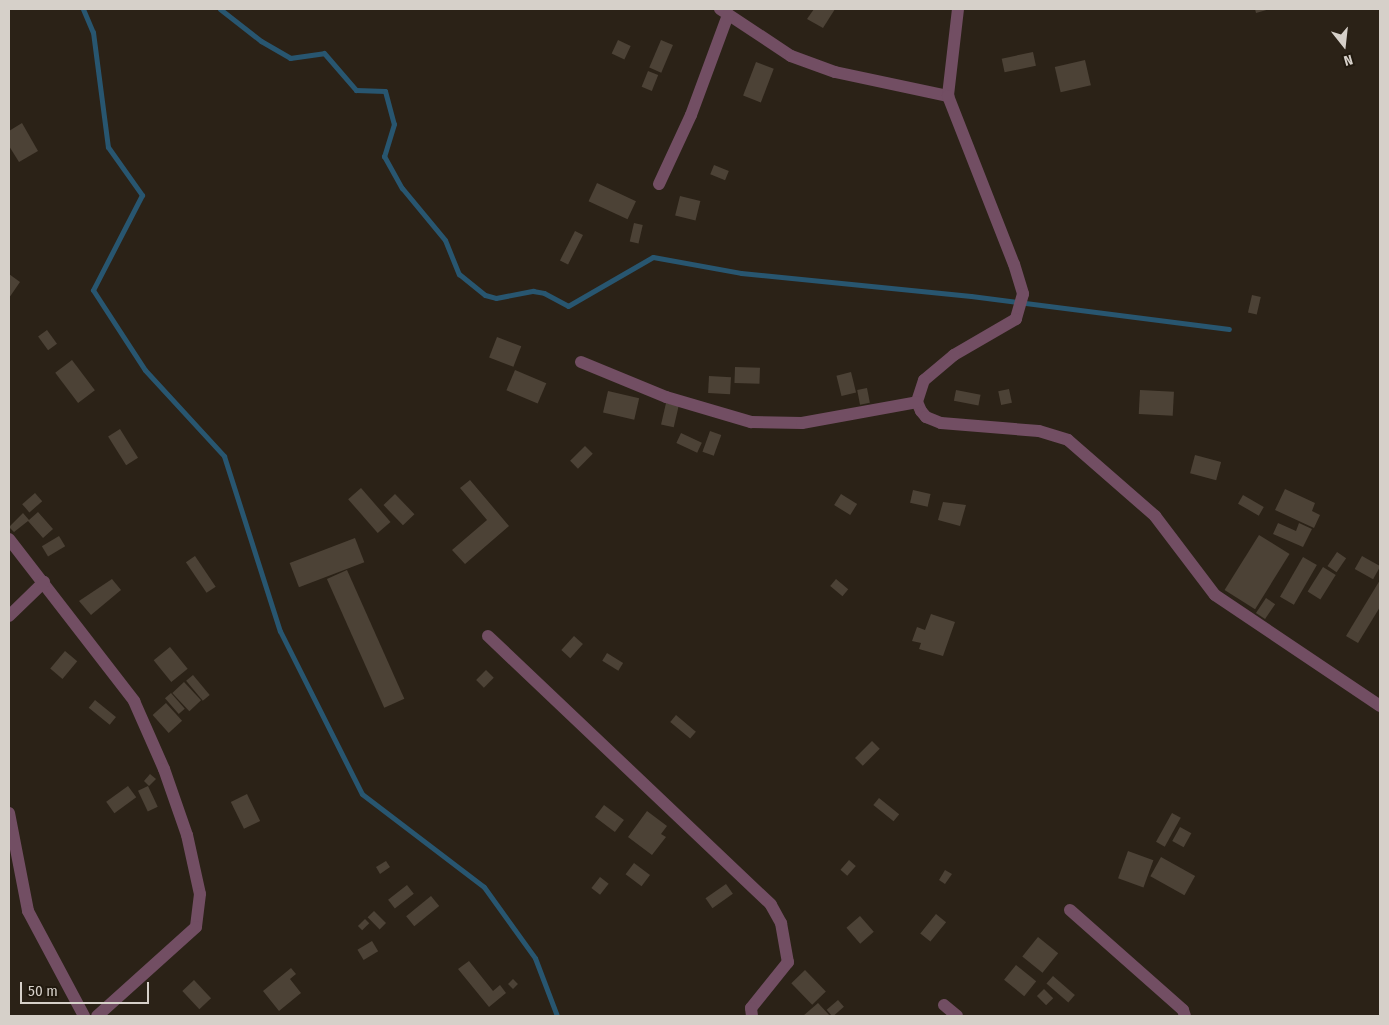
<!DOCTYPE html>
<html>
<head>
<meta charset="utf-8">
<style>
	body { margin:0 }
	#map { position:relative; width:1389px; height:1025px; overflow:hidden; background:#2b2217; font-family:"Fira Sans Condensed",sans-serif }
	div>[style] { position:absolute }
	.stream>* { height:5px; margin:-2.5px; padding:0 2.5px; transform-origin:2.5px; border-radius:2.5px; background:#285670 }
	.building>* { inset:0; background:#4c4236; transform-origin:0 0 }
	.street>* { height:12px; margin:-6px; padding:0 6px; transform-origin:6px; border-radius:6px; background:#724e63 }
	span { translate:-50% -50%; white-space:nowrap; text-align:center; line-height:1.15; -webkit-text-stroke:4px #21190e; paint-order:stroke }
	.frame { position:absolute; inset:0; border:10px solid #d6d0c9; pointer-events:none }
	.north { position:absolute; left:1319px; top:20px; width:50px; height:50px; -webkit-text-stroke:4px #21190e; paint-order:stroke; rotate:164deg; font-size:14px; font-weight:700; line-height:20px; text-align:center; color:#d6d0c9 }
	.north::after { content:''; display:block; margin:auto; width:18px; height:22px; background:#d6d0c9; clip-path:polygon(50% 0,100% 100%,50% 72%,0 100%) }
	.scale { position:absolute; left:20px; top:982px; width:129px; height:22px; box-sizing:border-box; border:2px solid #d6d0c9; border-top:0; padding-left:6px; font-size:15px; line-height:18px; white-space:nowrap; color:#d6d0c9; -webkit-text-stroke:4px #21190e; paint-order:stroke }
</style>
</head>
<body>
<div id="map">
	<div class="stream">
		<div style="left:83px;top:9px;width:25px;rotate:67deg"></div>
		<div style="left:93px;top:32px;width:116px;rotate:82.6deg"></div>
		<div style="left:108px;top:147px;width:59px;rotate:54.7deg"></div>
		<div style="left:142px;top:195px;width:107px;rotate:117.3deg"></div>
		<div style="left:93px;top:290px;width:95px;rotate:57deg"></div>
		<div style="left:145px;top:370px;width:117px;rotate:47.4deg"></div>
		<div style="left:224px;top:456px;width:184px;rotate:72.3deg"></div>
		<div style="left:280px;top:631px;width:182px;rotate:63.3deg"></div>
		<div style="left:362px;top:794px;width:153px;rotate:37.3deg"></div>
		<div style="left:484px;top:887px;width:87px;rotate:54.3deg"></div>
		<div style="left:535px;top:958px;width:62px;rotate:69.2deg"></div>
		<div style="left:220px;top:9px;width:52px;rotate:38deg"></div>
		<div style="left:261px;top:41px;width:34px;rotate:30deg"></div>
		<div style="left:290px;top:58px;width:34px;rotate:-8deg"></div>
		<div style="left:324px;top:53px;width:49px;rotate:49.1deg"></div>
		<div style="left:356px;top:90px;width:29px;rotate:2deg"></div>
		<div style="left:385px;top:91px;width:34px;rotate:75deg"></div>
		<div style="left:394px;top:124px;width:34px;rotate:107deg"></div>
		<div style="left:384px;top:156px;width:37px;rotate:61deg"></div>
		<div style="left:402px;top:188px;width:67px;rotate:50.4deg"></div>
		<div style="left:445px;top:240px;width:37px;rotate:68deg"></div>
		<div style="left:459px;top:274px;width:33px;rotate:39deg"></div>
		<div style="left:485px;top:295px;width:11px;rotate:15deg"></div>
		<div style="left:496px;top:298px;width:38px;rotate:-11deg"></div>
		<div style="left:533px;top:291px;width:11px;rotate:10deg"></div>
		<div style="left:544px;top:293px;width:27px;rotate:28deg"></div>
		<div style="left:568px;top:306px;width:98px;rotate:-30deg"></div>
		<div style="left:653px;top:257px;width:89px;rotate:10.3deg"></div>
		<div style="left:741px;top:273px;width:231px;rotate:5.7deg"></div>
		<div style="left:971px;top:296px;width:260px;rotate:7.3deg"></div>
	</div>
	<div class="building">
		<div style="clip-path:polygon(814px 9px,835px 9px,823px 28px,807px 19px)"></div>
		<div style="clip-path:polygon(1255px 9px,1270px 9px,1256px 13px)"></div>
		<div style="left:618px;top:40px;width:14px;height:15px;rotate:25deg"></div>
		<div style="left:661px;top:40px;width:13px;height:30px;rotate:23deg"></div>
		<div style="left:1033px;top:52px;width:14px;height:32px;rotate:78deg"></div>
		<div style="left:1085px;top:60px;width:26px;height:31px;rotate:77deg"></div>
		<div style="left:756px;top:62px;width:19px;height:36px;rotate:21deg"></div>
		<div style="left:648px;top:71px;width:11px;height:17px;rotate:22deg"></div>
		<div style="clip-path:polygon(22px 123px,38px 151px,19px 162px,9px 146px,9px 131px)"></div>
		<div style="left:714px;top:165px;width:16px;height:10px;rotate:22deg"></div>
		<div style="left:597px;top:183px;width:43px;height:20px;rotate:25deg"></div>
		<div style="left:680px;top:196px;width:21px;height:20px;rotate:14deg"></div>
		<div style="left:634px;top:223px;width:9px;height:19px;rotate:13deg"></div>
		<div style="left:575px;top:231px;width:9px;height:33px;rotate:27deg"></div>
		<div style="clip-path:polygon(9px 274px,20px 282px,9px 298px)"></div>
		<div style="left:1252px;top:295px;width:9px;height:18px;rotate:13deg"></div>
		<div style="left:47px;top:330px;width:17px;height:11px;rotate:54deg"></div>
		<div style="left:497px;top:337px;width:26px;height:22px;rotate:21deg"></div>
		<div style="left:72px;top:360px;width:38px;height:21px;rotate:53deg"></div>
		<div style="left:735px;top:367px;width:25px;height:16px;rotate:2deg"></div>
		<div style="left:515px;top:370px;width:34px;height:22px;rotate:23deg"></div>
		<div style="left:851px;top:372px;width:21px;height:15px;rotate:76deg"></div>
		<div style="left:709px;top:376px;width:22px;height:17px;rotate:3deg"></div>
		<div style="left:867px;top:388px;width:15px;height:10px;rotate:79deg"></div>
		<div style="left:1009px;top:389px;width:14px;height:11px;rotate:78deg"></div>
		<div style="left:956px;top:390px;width:25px;height:11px;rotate:11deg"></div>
		<div style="left:1140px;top:390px;width:34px;height:24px;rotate:3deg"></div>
		<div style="left:608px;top:391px;width:32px;height:22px;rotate:13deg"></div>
		<div style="left:666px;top:403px;width:13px;height:22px;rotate:13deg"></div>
		<div style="left:120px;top:429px;width:34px;height:14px;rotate:58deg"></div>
		<div style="left:710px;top:431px;width:12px;height:22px;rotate:20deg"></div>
		<div style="left:681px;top:433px;width:23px;height:11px;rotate:25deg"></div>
		<div style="left:585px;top:446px;width:11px;height:21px;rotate:45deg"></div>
		<div style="left:1195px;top:455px;width:27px;height:19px;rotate:15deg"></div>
		<div style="clip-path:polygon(470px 480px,509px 526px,465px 564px,452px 550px,487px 520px,460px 488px)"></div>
		<div style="left:361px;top:488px;width:45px;height:17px;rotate:49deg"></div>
		<div style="clip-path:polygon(1285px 489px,1315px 503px,1312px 511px,1320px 515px,1314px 528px,1275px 510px)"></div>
		<div style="left:913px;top:490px;width:18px;height:13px;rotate:13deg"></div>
		<div style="left:35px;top:493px;width:11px;height:17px;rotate:49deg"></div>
		<div style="left:395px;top:494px;width:28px;height:16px;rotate:46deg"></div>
		<div style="left:841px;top:494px;width:19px;height:13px;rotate:32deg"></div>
		<div style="left:1243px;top:495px;width:24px;height:10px;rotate:30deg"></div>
		<div style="clip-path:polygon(943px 502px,966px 505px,960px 526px,938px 520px)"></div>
		<div style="clip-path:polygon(38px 512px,53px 529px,43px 538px,28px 521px,14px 532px,9px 527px,23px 513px,29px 520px)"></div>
		<div style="clip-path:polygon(1278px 523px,1296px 531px,1299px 523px,1312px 529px,1303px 547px,1273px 534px)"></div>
		<div style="left:1259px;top:535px;width:36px;height:65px;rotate:32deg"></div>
		<div style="left:59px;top:536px;width:12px;height:20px;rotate:59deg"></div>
		<div style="left:355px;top:538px;width:26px;height:70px;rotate:69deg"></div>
		<div style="left:1337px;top:552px;width:11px;height:17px;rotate:34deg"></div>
		<div style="left:195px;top:556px;width:37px;height:11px;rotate:56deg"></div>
		<div style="left:1362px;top:556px;width:21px;height:15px;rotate:29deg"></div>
		<div style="left:1303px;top:557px;width:16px;height:46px;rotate:30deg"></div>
		<div style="left:1323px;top:567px;width:15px;height:29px;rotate:32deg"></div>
		<div style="left:347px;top:570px;width:141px;height:22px;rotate:66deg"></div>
		<div style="clip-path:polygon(112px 579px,121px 590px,91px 615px,79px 601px)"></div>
		<div style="left:836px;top:579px;width:16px;height:9px;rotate:40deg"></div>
		<div style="clip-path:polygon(1380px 580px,1380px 607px,1358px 643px,1346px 636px)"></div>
		<div style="left:1266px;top:598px;width:11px;height:18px;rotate:34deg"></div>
		<div style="clip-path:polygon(931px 614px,955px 622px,943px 656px,919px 649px,921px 643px,912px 641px,917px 627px,925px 630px)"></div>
		<div style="left:574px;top:636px;width:12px;height:19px;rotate:42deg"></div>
		<div style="left:170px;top:647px;width:28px;height:21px;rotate:51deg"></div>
		<div style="left:65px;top:651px;width:16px;height:23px;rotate:40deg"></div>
		<div style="left:607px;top:653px;width:19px;height:9px;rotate:32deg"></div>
		<div style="left:486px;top:670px;width:11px;height:14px;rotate:45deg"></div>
		<div style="left:193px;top:675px;width:26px;height:9px;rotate:50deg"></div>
		<div style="left:184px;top:682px;width:25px;height:16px;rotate:47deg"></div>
		<div style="left:171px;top:693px;width:21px;height:8px;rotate:49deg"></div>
		<div style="left:95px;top:700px;width:27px;height:10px;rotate:39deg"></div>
		<div style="left:166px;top:703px;width:24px;height:18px;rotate:48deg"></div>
		<div style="left:676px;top:715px;width:26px;height:9px;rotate:40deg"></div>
		<div style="left:872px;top:741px;width:11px;height:24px;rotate:45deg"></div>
		<div style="clip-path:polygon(150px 774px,156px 779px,149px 786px,144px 781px)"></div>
		<div style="left:128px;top:786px;width:14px;height:27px;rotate:54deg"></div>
		<div style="left:148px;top:786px;width:23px;height:11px;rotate:65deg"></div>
		<div style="left:247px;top:794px;width:30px;height:18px;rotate:64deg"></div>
		<div style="left:879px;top:798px;width:26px;height:9px;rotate:39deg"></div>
		<div style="left:604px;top:805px;width:25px;height:15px;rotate:37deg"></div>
		<div style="clip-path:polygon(647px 811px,667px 826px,661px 834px,666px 837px,652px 855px,628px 837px)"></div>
		<div style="left:1172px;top:813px;width:10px;height:33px;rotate:29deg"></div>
		<div style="left:1180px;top:827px;width:13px;height:16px;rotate:29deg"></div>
		<div style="left:1128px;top:851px;width:27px;height:29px;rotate:20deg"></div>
		<div style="left:1161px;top:857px;width:39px;height:22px;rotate:29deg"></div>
		<div style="left:849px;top:860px;width:9px;height:13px;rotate:41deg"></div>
		<div style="clip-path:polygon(386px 861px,390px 867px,380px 874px,376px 867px)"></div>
		<div style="left:634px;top:863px;width:20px;height:14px;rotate:37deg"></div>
		<div style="clip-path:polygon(945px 870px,952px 874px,945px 884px,939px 880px)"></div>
		<div style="left:600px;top:877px;width:11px;height:14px;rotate:38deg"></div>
		<div style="left:726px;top:884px;width:12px;height:25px;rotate:55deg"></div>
		<div style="left:407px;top:885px;width:11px;height:24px;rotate:52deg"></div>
		<div style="left:431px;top:896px;width:13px;height:32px;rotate:51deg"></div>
		<div style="left:374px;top:911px;width:17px;height:9px;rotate:45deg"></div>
		<div style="left:936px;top:914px;width:13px;height:25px;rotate:39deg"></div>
		<div style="left:860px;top:916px;width:21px;height:18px;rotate:49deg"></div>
		<div style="left:365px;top:919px;width:6px;height:10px;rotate:45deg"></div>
		<div style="left:1038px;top:937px;width:26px;height:25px;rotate:39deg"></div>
		<div style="left:372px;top:941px;width:12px;height:17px;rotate:59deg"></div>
		<div style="clip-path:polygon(469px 961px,493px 991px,500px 985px,506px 993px,489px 1007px,458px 969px)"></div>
		<div style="left:1016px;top:965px;width:26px;height:19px;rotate:39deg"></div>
		<div style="clip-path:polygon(291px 968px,296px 974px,290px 979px,301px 993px,279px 1011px,263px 991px)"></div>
		<div style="left:805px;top:970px;width:30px;height:19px;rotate:46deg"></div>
		<div style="left:1053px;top:976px;width:29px;height:10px;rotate:41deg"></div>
		<div style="left:513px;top:979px;width:7px;height:7px;rotate:45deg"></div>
		<div style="left:194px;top:980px;width:25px;height:16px;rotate:47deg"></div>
		<div style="left:1044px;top:989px;width:13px;height:10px;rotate:45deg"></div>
		<div style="left:838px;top:1000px;width:9px;height:15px;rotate:49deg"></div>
		<div style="clip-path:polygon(818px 1003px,830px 1016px,803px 1016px)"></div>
	</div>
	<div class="street">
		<div style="left:720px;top:9px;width:85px;rotate:33.5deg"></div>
		<div style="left:791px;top:56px;width:47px;rotate:20deg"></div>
		<div style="left:835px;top:72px;width:116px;rotate:12deg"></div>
		<div style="left:958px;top:9px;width:88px;rotate:96.6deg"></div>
		<div style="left:948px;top:96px;width:180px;rotate:68.6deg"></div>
		<div style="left:1014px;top:264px;width:31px;rotate:73deg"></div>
		<div style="left:1023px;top:294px;width:26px;rotate:106deg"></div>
		<div style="left:1016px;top:319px;width:72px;rotate:149.9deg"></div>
		<div style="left:954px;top:355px;width:39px;rotate:140deg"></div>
		<div style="left:924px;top:380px;width:23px;rotate:108deg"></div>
		<div style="left:917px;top:402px;width:10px;rotate:66deg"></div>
		<div style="left:921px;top:411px;width:8px;rotate:50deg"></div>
		<div style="left:926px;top:417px;width:16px;rotate:22deg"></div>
		<div style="left:941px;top:423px;width:98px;rotate:4.7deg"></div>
		<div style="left:1039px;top:431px;width:30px;rotate:17deg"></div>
		<div style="left:1068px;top:440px;width:116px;rotate:41.1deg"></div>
		<div style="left:1155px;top:516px;width:99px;rotate:52.8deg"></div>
		<div style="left:1215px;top:595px;width:199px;rotate:33.9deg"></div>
		<div style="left:659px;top:184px;width:76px;rotate:-65.1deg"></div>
		<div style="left:691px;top:115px;width:107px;rotate:-69.7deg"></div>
		<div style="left:581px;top:362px;width:92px;rotate:22.4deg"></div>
		<div style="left:666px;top:397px;width:89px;rotate:16.4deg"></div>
		<div style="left:751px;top:422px;width:51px;rotate:1.1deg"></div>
		<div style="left:802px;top:423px;width:117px;rotate:-10.3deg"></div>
		<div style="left:9px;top:539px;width:205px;rotate:52.3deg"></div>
		<div style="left:134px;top:701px;width:74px;rotate:66.2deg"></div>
		<div style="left:164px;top:769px;width:70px;rotate:70.8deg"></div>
		<div style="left:187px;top:835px;width:60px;rotate:77.6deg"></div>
		<div style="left:200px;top:894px;width:33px;rotate:97deg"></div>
		<div style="left:196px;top:927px;width:133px;rotate:138deg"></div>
		<div style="left:9px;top:616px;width:49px;rotate:-44.2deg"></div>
		<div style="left:488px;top:636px;width:390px;rotate:43.5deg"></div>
		<div style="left:771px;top:905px;width:21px;rotate:61deg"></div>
		<div style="left:781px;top:923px;width:40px;rotate:80deg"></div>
		<div style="left:788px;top:962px;width:59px;rotate:128.8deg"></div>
		<div style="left:751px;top:1008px;width:8px;rotate:83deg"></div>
		<div style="left:9px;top:813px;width:100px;rotate:79deg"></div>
		<div style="left:28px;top:911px;width:119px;rotate:61.9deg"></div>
		<div style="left:1070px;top:910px;width:151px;rotate:41.5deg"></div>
		<div style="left:1183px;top:1010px;width:6px;rotate:72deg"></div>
		<div style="left:944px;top:1005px;width:17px;rotate:40deg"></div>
	</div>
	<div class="frame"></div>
	<div class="north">N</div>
	<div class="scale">50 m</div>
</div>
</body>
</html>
